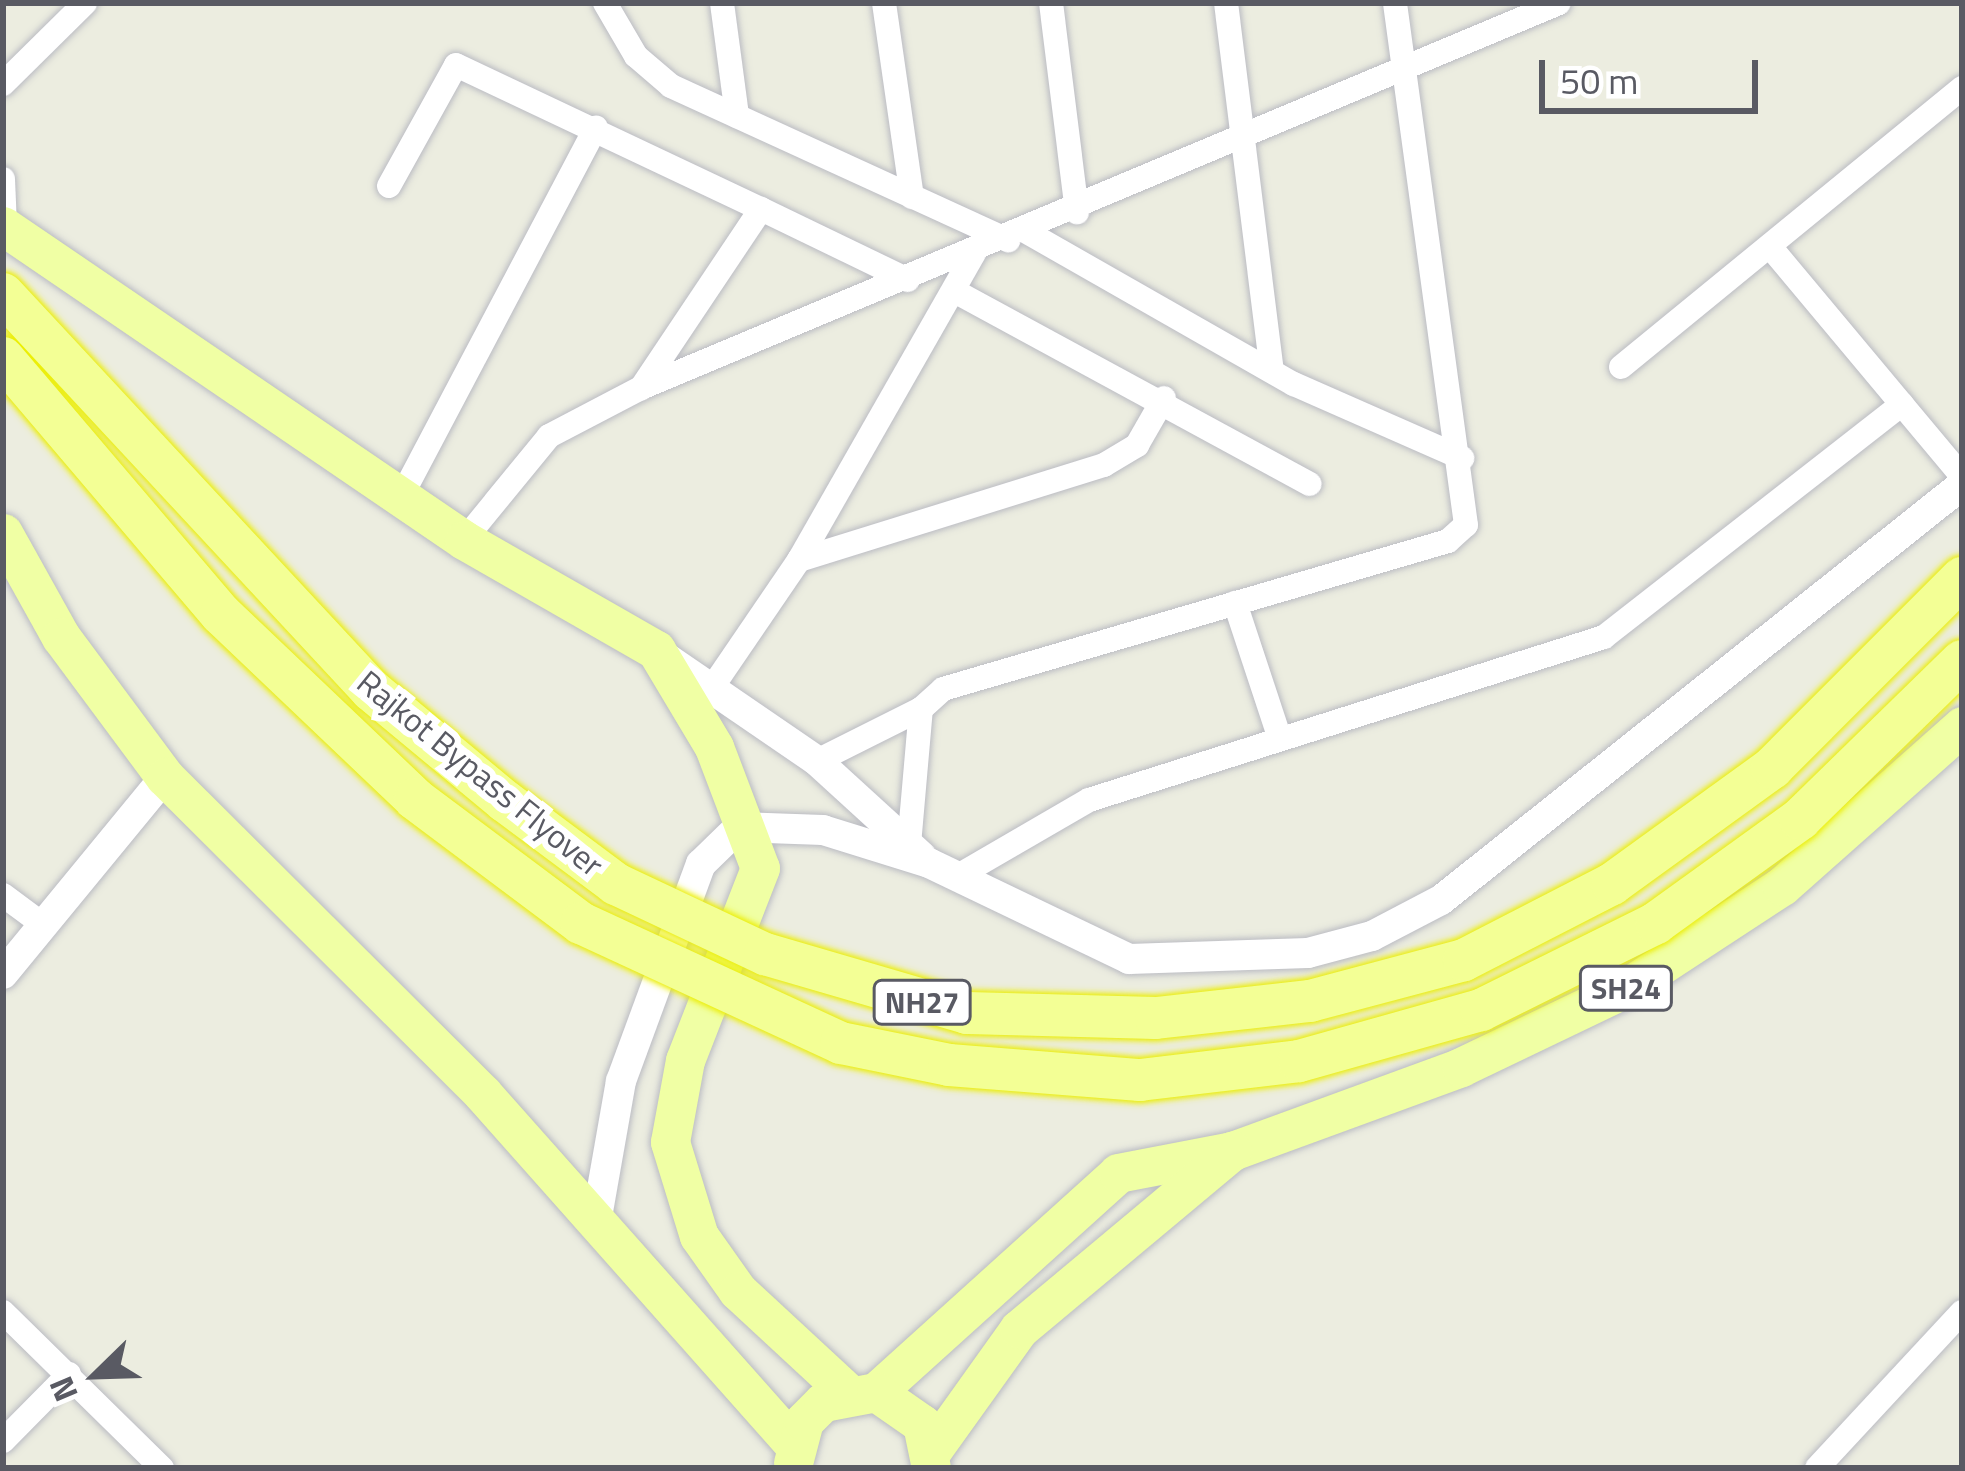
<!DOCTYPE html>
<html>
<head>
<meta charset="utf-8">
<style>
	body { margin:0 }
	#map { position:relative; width:1965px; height:1471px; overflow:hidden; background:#ecede0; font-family:"Titillium Web",sans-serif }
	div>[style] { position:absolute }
	.roads { filter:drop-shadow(0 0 3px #bbbcc3) drop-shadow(0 0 3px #bbbcc3) }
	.minor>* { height:24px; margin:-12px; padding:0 12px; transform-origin:12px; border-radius:12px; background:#fff }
	.tertiary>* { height:30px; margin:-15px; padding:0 15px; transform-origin:15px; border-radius:15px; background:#fff }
	.primary>* { height:39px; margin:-19.5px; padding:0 19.5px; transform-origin:19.5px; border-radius:19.5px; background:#f0ffa4 }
	.bridges { filter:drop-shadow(0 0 3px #ebee00) drop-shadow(0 0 3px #ebee00) }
	.trunk-bridge>* { height:42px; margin:-21px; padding:0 21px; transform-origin:21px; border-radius:21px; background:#f3ff95 }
	span { translate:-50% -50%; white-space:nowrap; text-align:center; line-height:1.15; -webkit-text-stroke:12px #fff; paint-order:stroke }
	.shield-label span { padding:3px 9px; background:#fff; border:3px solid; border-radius:9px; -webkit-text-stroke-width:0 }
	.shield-label { font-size:30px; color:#595a63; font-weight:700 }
	.street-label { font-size:33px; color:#595a63 }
	.frame { position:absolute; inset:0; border:6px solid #595a63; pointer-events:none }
	.north { position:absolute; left:36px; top:1315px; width:120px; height:120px; -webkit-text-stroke:9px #fff; paint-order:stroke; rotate:247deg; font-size:33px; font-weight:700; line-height:48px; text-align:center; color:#595a63 }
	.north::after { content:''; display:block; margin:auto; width:42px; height:54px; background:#595a63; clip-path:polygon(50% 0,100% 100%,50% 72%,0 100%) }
	.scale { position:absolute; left:1539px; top:60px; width:219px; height:54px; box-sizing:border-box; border:6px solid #595a63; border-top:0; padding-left:15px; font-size:36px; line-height:42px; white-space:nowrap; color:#595a63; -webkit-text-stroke:9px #fff; paint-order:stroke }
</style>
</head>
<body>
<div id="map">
	<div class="roads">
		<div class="minor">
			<div style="left:605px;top:3px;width:61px;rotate:59.7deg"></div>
			<div style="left:636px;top:56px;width:46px;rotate:40.6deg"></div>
			<div style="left:671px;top:86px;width:371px;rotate:24.6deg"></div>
			<div style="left:722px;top:3px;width:114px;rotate:82.4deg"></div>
			<div style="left:884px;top:3px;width:196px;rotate:81.8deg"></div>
			<div style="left:1051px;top:3px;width:211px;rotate:82.9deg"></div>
			<div style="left:1226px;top:3px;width:370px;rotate:82.9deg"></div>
			<div style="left:3px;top:84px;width:115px;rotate:-44.6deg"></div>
			<div style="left:3px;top:179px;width:48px;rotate:87.6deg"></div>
			<div style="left:389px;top:186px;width:138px;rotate:-61deg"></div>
			<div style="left:456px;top:65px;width:337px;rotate:25.3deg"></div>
			<div style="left:761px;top:209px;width:216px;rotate:123.8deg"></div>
			<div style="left:761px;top:209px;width:163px;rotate:25.8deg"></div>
			<div style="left:1027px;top:232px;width:307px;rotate:29.7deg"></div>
			<div style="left:1294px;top:384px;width:184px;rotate:23.8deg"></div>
			<div style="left:1772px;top:249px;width:296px;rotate:50.1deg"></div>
			<div style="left:958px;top:293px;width:400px;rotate:28.5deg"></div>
			<div style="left:1621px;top:367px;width:441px;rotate:-39.3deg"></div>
			<div style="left:400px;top:499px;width:420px;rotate:-62.2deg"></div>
			<div style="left:464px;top:540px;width:134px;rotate:-50.7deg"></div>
			<div style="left:549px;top:436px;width:104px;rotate:-27.6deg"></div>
			<div style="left:641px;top:388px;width:995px;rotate:-22.75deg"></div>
			<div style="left:799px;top:560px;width:319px;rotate:-17.3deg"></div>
			<div style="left:1104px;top:465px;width:39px;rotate:-31deg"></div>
			<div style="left:1137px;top:445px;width:54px;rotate:-60.1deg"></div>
			<div style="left:1235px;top:603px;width:140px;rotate:71.7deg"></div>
			<div style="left:713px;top:686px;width:153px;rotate:-55.7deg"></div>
			<div style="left:799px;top:560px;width:353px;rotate:-60.3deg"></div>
			<div style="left:817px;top:761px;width:116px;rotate:-26.6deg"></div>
			<div style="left:909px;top:845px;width:137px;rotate:-85deg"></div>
			<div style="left:921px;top:709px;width:30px;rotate:-42deg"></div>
			<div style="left:943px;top:689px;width:526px;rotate:-16.33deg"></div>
			<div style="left:1448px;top:541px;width:24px;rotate:-42deg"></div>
			<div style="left:1466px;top:525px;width:527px;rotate:-97.75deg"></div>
			<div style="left:956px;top:877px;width:154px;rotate:-30.1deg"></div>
			<div style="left:1089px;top:800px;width:540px;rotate:-17.56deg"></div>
			<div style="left:1604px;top:637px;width:378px;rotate:-38deg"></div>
			<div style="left:3px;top:895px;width:49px;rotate:36.6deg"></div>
			<div style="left:3px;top:1312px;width:223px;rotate:44.5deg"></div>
			<div style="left:3px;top:1441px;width:94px;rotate:-45.4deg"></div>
			<div style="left:1817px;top:1468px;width:213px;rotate:-47.1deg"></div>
		</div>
		<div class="tertiary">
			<div style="left:661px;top:654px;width:189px;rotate:34.4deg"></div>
			<div style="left:817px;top:761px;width:141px;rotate:42.4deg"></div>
			<div style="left:3px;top:974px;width:255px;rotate:-50.6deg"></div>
			<div style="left:597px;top:1217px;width:138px;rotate:-80deg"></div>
			<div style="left:621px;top:1081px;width:231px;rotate:-69.8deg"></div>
			<div style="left:701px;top:864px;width:53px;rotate:-44.2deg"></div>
			<div style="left:739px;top:827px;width:84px;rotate:2deg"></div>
			<div style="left:823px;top:830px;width:111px;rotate:17.3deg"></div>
			<div style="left:929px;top:863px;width:222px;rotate:25.6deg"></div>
			<div style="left:1129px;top:959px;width:179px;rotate:-1.9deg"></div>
			<div style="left:1308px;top:953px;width:66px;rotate:-14.9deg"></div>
			<div style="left:1372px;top:936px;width:78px;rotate:-27.6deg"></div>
			<div style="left:1441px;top:900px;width:666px;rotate:-38.54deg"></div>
		</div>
		<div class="primary">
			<div style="left:3px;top:226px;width:558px;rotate:34.26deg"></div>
			<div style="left:464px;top:540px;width:221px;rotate:29.8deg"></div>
			<div style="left:656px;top:650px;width:113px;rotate:59.1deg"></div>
			<div style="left:714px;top:747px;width:129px;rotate:69.2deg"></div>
			<div style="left:760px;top:868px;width:206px;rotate:111.3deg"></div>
			<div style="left:685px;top:1060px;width:83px;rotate:100.4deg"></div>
			<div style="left:670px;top:1142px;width:98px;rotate:72.9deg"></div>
			<div style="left:699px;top:1236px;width:67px;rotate:54.7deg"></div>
			<div style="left:738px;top:1291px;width:149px;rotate:42.8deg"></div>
			<div style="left:3px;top:533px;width:119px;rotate:60.9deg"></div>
			<div style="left:61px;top:637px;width:174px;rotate:53.4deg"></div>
			<div style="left:165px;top:777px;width:448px;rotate:44.9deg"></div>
			<div style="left:482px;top:1093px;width:471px;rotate:48.4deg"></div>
			<div style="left:876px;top:1392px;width:326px;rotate:-42.1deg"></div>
			<div style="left:1118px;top:1173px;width:116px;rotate:-10.9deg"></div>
			<div style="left:1232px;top:1151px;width:244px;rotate:-20.1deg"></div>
			<div style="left:1461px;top:1067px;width:183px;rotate:-25.6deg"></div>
			<div style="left:1626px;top:988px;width:186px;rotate:-33.2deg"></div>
			<div style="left:1782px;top:886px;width:241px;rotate:-41.6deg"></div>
			<div style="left:931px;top:1452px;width:151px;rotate:-54.4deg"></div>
			<div style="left:1019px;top:1329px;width:278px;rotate:-39.9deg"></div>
			<div style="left:793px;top:1463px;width:43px;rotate:-75.3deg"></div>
			<div style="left:804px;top:1421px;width:27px;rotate:-45deg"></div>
			<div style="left:823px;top:1402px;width:54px;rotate:-10.7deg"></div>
			<div style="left:876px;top:1392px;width:56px;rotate:34.8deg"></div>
			<div style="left:922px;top:1424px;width:45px;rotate:78.4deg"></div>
		</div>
	</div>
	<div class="bridges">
		<div class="trunk-bridge">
			<div style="left:3px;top:294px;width:541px;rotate:47.1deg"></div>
			<div style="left:371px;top:690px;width:175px;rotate:39.7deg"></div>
			<div style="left:506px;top:802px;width:137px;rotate:36.7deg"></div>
			<div style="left:616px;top:884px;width:165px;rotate:25.2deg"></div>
			<div style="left:765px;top:954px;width:210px;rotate:16.3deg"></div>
			<div style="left:967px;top:1013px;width:189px;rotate:1.5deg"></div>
			<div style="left:1156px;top:1018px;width:155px;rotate:-6.3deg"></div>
			<div style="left:1310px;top:1001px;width:159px;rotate:-14.9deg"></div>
			<div style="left:1464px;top:960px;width:166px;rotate:-27.2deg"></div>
			<div style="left:1612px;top:884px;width:198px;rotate:-35.9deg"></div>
			<div style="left:1772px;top:768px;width:269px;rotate:-45deg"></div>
			<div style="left:3px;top:358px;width:336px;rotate:49.6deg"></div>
			<div style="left:221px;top:614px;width:268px;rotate:43.6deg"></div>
			<div style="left:415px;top:799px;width:207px;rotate:36.8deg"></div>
			<div style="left:581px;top:923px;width:286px;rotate:24.8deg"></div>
			<div style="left:841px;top:1043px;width:110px;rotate:11.5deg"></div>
			<div style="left:949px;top:1065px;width:192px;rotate:4.5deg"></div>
			<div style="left:1140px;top:1080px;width:160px;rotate:-6.8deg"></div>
			<div style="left:1299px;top:1061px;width:189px;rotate:-15.7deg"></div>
			<div style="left:1481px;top:1010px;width:195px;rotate:-26.4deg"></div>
			<div style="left:1656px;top:923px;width:178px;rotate:-35.8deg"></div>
			<div style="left:1800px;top:819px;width:226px;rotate:-44.3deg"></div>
		</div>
	</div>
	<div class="shield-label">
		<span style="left:1626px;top:988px">SH24</span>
		<span style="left:922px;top:1002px">NH27</span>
	</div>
	<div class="street-label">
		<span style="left:480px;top:774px;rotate:39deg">Rajkot Bypass Flyover</span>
	</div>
	<div class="frame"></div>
	<div class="north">N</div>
	<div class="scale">50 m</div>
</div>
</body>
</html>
